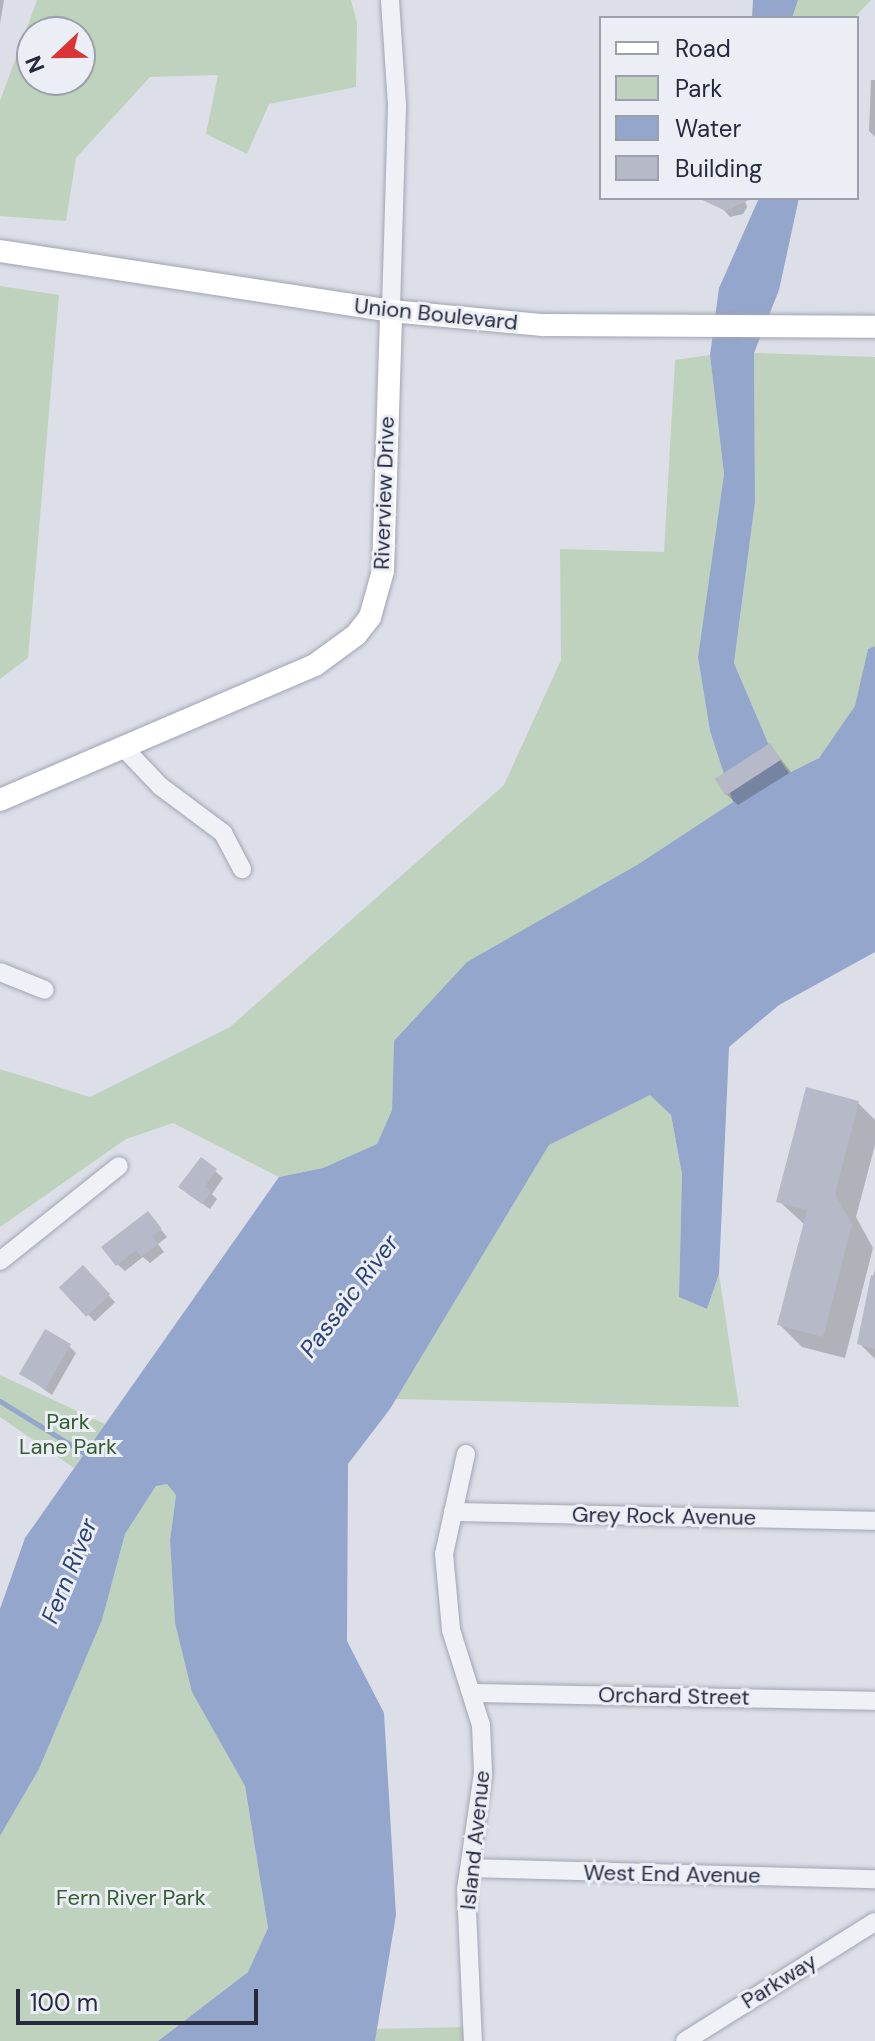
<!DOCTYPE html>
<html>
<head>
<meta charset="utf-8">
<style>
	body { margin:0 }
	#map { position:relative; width:875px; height:2041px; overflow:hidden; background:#dcdfe8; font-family:"DM Sans",sans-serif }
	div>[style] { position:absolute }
	.green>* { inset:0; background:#bfd2bd }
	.water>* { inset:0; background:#94a6cb }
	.shadow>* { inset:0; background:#0003; transform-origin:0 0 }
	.stream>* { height:5px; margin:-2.5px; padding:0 2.5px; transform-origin:2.5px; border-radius:2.5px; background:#94a6cb }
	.building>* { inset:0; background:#b6bac8; transform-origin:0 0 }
	.roads { filter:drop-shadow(0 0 2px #a1a5b2) drop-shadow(0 0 2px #a1a5b2) }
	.minor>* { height:18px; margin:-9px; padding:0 9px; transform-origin:9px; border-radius:9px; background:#eff1f6 }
	.major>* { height:22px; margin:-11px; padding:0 11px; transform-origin:11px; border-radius:11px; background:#fff }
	span { translate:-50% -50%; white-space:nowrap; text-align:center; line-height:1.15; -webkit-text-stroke:6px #eceef5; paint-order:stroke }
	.street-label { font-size:22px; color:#252a3f }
	.park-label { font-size:22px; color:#335c31 }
	.water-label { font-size:24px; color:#2c4276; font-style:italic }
	.legend { position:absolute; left:599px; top:16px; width:260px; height:184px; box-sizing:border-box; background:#eceef5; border:2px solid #9ca0ac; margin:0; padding:10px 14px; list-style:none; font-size:24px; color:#252a3f }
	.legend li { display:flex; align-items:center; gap:16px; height:40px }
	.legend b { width:40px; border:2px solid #9ca0ac }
	.north { position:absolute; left:16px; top:16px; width:80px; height:80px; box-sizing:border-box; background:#eceef5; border:2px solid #9ca0ac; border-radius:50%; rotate:248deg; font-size:22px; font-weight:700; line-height:32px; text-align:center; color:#252a3f }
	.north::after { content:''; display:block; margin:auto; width:28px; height:36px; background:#d83636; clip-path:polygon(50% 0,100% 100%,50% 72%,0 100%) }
	.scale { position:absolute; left:16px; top:1989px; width:242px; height:36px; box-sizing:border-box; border:4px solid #252a3f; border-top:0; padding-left:10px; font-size:24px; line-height:28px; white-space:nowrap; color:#252a3f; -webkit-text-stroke:6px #eceef5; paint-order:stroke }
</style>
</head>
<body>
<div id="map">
	<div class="green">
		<div style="clip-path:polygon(evenodd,37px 0,351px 0,357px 23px,356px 87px,269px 104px,247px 154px,206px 134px,218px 75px,150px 77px,76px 158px,66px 221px,0 216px,0 101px,37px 0,32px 32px,80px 32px,80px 80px,32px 80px,32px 32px)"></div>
		<div style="clip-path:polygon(798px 0,871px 0,854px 18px,792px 18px)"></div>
		<div style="clip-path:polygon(0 286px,59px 295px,28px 658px,0 679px)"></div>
		<div style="clip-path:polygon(754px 353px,875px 357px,875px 646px,868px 649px,856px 706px,819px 758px,789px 773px,768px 743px,734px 663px,755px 502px)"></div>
		<div style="clip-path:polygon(710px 355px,724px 474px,698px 657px,710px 731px,733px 802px,637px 865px,394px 1041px,392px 1110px,377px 1144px,323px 1168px,279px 1177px,173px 1123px,126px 1139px,0 1227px,0 1069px,90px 1097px,230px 1027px,504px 785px,561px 660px,560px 549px,664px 552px,675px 360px)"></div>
		<div style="clip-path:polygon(650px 1094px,671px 1115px,682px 1174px,679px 1297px,707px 1309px,719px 1274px,739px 1407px,396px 1399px,549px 1145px)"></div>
		<div style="clip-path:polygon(0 1375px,105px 1424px,74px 1468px,0 1417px)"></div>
		<div style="clip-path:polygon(167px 1484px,176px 1495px,170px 1540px,175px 1623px,193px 1692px,245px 1786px,268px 1928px,248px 1972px,158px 2041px,0 2041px,0 1836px,39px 1769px,102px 1620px,125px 1534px,157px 1485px)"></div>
		<div style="clip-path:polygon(466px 2027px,464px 2041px,375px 2041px,374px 2029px)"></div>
	</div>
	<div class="water">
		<div style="clip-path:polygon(753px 0,798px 0,792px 18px,752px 18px)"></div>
		<div style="clip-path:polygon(759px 198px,799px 198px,779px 290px,754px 353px,755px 502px,734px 663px,768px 743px,789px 773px,819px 758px,855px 706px,868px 649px,875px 646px,875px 952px,779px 1005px,729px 1047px,719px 1274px,707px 1309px,679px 1297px,682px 1174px,671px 1115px,650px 1095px,549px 1145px,390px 1409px,348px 1464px,347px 1641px,384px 1713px,396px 1915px,375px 2041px,158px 2041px,248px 1972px,268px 1928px,245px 1786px,192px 1692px,175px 1623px,170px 1540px,176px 1495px,167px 1484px,156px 1486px,125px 1534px,102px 1620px,39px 1769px,0 1836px,0 1609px,25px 1538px,279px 1177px,323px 1168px,377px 1144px,392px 1110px,394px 1041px,467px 962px,637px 865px,733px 802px,710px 731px,698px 657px,724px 474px,710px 355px,719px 288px)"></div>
	</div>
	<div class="shadow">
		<div style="clip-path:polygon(0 0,4px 0,0 24px)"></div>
		<div style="clip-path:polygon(871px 80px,875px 80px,875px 137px,869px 131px)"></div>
		<div style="clip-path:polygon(713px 198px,744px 198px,747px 207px,743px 214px,730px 217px)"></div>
		<div style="clip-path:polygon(770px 745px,791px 772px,738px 805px,726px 794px)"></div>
		<div style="clip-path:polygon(858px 1103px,875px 1120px,875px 1145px,856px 1217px,873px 1248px,845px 1358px,802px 1347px,780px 1325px,805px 1225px,779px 1201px)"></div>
		<div style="clip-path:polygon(201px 1159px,223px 1178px,212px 1194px,217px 1199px,210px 1209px,188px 1194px)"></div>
		<div style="clip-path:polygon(154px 1221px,167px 1237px,158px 1244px,164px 1252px,150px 1263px,143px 1257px,125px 1271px,117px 1264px)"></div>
		<div style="left:83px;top:1268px;width:47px;height:28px;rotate:47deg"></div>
		<div style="clip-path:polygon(875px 1268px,875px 1359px,860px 1344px)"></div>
		<div style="clip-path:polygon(69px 1346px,76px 1353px,52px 1395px,21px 1373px)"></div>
	</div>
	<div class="stream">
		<div style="left:0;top:1401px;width:102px;rotate:31.8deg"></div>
	</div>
	<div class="building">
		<div style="clip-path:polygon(698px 198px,753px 198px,726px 211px)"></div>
		<div style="left:770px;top:743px;width:20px;height:66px;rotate:57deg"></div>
		<div style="clip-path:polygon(806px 1087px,859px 1101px,835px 1194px,852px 1224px,823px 1337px,777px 1325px,807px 1210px,776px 1202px)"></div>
		<div style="clip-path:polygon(201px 1157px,217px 1169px,205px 1186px,211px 1191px,202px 1204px,178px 1187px)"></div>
		<div style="clip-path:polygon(148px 1211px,162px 1229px,152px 1236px,158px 1244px,141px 1257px,136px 1250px,116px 1266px,101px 1247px)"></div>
		<div style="left:83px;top:1265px;width:40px;height:33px;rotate:47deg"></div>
		<div style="clip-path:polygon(871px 1275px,875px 1276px,875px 1349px,857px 1344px)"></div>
		<div style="left:45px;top:1329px;width:30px;height:52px;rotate:30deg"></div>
	</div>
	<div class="roads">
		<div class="minor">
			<div style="left:390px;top:0;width:106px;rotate:86.2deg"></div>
			<div style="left:397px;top:106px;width:205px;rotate:91.7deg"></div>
			<div style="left:123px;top:747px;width:54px;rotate:46.5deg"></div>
			<div style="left:160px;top:786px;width:79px;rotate:36.7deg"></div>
			<div style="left:223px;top:833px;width:41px;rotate:62.2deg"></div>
			<div style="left:0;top:972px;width:48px;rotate:21.8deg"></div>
			<div style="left:0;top:1261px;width:152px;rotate:-38.6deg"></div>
			<div style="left:466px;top:1454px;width:102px;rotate:102.4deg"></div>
			<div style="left:444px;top:1554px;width:76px;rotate:84.7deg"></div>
			<div style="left:451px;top:1630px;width:100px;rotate:72.5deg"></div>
			<div style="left:481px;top:1725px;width:48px;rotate:87.6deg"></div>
			<div style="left:483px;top:1773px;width:117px;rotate:98.3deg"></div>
			<div style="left:466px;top:1889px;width:152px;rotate:87.4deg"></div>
			<div style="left:453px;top:1512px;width:422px;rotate:1.2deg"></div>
			<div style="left:472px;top:1693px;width:403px;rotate:1.1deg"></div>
			<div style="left:470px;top:1868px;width:405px;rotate:1.6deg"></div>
			<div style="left:685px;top:2041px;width:224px;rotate:-32.1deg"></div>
		</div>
		<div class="major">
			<div style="left:0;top:251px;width:396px;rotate:8.7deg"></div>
			<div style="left:391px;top:311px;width:153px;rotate:5.3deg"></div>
			<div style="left:543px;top:325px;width:332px;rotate:0.3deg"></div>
			<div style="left:0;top:800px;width:343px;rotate:-23.2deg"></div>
			<div style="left:315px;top:665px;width:51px;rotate:-36.2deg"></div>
			<div style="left:356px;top:635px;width:23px;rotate:-52deg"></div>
			<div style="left:370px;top:617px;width:48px;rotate:-74.2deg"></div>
			<div style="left:383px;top:571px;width:260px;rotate:-88.2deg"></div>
		</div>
	</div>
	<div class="street-label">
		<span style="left:436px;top:314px;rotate:6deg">Union Boulevard</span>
		<span style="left:384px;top:493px;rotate:-88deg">Riverview Drive</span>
		<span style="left:664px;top:1516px;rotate:1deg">Grey Rock Avenue</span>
		<span style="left:674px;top:1696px;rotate:1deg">Orchard Street</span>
		<span style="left:475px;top:1840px;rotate:-84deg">Island Avenue</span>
		<span style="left:672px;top:1874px;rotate:1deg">West End Avenue</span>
		<span style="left:779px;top:1981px;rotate:-32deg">Parkway</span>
	</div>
	<div class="park-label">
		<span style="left:68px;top:1434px">Park<br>Lane Park</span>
		<span style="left:131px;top:1898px">Fern River Park</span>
	</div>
	<div class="water-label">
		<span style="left:349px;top:1296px;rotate:-53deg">Passaic River</span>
		<span style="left:69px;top:1571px;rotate:-68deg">Fern River</span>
	</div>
	<ul class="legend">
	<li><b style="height:10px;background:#fff"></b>Road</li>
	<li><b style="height:22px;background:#bfd2bd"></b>Park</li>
	<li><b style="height:22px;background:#94a6cb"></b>Water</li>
	<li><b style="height:22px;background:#b6bac8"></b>Building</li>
	</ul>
	<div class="north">N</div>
	<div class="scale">100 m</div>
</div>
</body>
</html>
